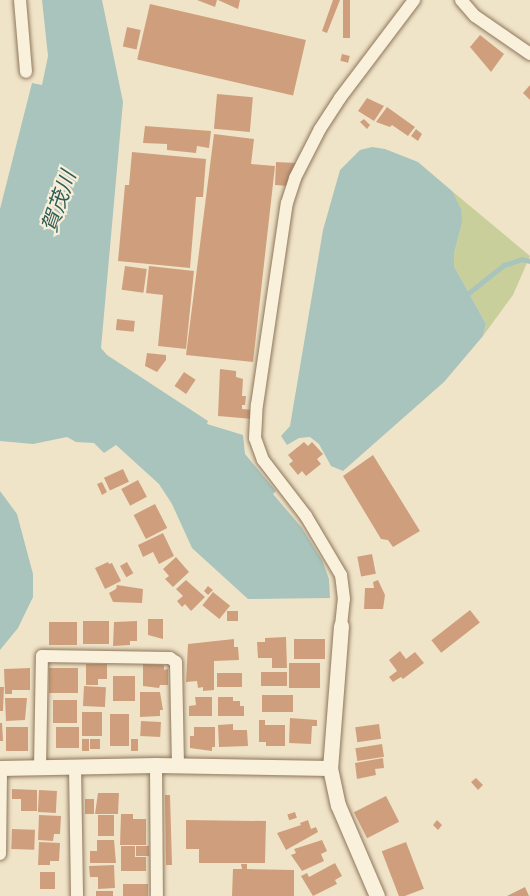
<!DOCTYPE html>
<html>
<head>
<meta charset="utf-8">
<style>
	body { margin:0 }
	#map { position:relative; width:530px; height:896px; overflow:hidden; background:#f0e4c8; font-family:Spectral,"Noto Sans JP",serif }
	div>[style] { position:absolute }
	.green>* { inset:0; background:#c9cf9b }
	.water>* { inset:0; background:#a9c4bc }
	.stream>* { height:4.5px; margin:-2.25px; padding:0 2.25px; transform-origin:2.25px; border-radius:2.25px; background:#a9c4bc }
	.building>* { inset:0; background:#cf9f7d; transform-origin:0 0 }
	.roads { filter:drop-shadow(0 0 2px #8d765c) drop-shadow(0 0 2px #8d765c) }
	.minor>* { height:12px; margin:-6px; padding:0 6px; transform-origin:6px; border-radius:6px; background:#faf1dc }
	.tertiary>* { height:15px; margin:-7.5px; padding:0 7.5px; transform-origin:7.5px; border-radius:7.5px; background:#faf1dc }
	span { translate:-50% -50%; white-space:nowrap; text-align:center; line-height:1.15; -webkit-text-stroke:4.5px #f7eed8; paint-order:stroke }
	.water-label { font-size:21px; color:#2f5d5a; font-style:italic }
</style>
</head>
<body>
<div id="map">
	<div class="green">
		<div style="clip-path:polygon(452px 191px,530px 256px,513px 295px,483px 336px,486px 324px,454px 266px,454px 254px,462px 223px)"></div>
	</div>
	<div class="water">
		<div style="clip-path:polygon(42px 0,102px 0,123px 102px,101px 348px,107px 355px,208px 421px,207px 424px,243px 435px,245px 454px,276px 491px,273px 494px,302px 528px,322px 560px,329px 579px,330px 598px,248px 599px,192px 548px,172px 504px,159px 484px,116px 445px,104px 453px,94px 443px,76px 442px,67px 437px,33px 444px,0 441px,0 209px,32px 83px,42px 85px,48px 56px)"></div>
		<div style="clip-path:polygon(372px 147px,385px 149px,418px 162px,452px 191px,461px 209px,462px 223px,454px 254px,454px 266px,486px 324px,483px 336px,444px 382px,343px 471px,331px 466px,319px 444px,310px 437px,299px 438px,287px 445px,281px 436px,290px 426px,323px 230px,340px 170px,360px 150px)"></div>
		<div style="clip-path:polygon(0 491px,17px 514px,33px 574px,33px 597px,18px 628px,0 650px)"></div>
	</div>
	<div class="stream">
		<div style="left:466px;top:295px;width:48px;rotate:-38.3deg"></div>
		<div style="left:504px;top:265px;width:19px;rotate:-18deg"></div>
		<div style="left:522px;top:259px;width:8px;rotate:14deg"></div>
	</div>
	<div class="building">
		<div style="clip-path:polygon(197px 0,217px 0,215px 7px)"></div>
		<div style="clip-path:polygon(218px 0,240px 0,238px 9px)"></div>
		<div style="clip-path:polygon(333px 0,340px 0,327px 33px,322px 31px)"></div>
		<div style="left:343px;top:0;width:7px;height:38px"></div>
		<div style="left:150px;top:4px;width:160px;height:57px;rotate:13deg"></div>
		<div style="left:127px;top:27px;width:14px;height:20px;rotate:12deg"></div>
		<div style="clip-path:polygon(480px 35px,504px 54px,491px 72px,470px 47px)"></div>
		<div style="left:342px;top:54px;width:8px;height:7px;rotate:14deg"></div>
		<div style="clip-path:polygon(530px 85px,530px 100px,523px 93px)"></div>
		<div style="left:217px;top:94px;width:36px;height:35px;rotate:5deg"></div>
		<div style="clip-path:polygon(367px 98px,384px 106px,374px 121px,358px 111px)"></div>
		<div style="clip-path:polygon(387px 107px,415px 127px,408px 136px,392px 125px,390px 127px,376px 122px)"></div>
		<div style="clip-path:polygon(364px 119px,370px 125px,367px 129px,360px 122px)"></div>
		<div style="clip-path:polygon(145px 126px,211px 131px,209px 148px,197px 146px,196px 153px,167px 150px,167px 144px,143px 143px)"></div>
		<div style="clip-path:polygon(416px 129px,422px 134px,418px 141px,411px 136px)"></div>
		<div style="clip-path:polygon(214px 134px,254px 139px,251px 164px,275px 166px,253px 362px,186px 355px)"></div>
		<div style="clip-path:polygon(132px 152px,206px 159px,203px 197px,196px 197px,190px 268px,118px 261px,125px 185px,129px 185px)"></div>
		<div style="clip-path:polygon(276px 162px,296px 163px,288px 186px,275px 185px)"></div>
		<div style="left:125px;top:266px;width:22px;height:24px;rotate:8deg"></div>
		<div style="clip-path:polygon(149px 266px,194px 271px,186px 349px,158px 346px,163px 295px,146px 293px)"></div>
		<div style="left:117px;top:319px;width:18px;height:11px;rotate:6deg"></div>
		<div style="clip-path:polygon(147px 353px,166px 355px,166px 360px,157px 372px,145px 366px)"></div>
		<div style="clip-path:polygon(220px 369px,236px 371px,236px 377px,243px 379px,242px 396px,246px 396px,245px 405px,242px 405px,242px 409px,253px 410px,253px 419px,218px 416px)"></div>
		<div style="left:184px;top:372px;width:14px;height:17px;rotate:34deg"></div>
		<div style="clip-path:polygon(304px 442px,308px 446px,312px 442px,323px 454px,317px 459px,321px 464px,306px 476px,302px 471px,298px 475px,289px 464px,293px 461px,288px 455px)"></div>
		<div style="clip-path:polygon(373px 455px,420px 531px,393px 547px,388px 540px,381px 539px,343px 476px)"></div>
		<div style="left:123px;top:469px;width:14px;height:21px;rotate:65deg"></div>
		<div style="left:138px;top:480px;width:19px;height:19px;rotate:62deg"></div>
		<div style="clip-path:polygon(102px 482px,107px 492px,102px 495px,97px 484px)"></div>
		<div style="left:155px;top:504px;width:27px;height:24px;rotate:63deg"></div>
		<div style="clip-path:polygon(163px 533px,174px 556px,159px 564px,153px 552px,143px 557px,138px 545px)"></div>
		<div style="left:372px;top:554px;width:20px;height:15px;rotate:79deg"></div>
		<div style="clip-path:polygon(176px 557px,189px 572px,173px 587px,165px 579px,169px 576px,163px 569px)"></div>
		<div style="clip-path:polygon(108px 562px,109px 564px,112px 563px,121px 581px,105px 589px,95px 568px)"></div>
		<div style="left:127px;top:562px;width:13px;height:8px;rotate:61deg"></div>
		<div style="clip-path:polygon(186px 580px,205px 597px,191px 611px,185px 604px,182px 607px,177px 601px,183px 596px,176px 589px)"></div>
		<div style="clip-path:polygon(378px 580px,385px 595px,383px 609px,364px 609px,365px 588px,374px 588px,373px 582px)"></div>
		<div style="clip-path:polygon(117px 585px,143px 589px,142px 603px,113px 602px,109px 593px,116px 589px)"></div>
		<div style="clip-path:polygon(208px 586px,213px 590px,208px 595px,204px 591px)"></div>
		<div style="left:213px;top:592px;width:22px;height:17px;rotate:39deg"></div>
		<div style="left:470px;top:610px;width:16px;height:49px;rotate:52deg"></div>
		<div style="left:227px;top:611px;width:11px;height:10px"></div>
		<div style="clip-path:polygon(148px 619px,163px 619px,163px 639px,148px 635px)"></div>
		<div style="left:109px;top:621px;width:23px;height:26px;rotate:90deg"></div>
		<div style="clip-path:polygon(137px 621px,137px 641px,130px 641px,130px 645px,113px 646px,114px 622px)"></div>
		<div style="left:77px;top:622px;width:23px;height:28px;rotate:90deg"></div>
		<div style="clip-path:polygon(286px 637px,287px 668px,272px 668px,272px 658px,258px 658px,257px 642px,265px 642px,265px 638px)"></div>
		<div style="clip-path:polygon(234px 639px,234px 647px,238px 647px,239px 660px,214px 661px,214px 690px,203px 691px,203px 687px,198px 688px,197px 681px,186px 682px,188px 644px)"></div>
		<div style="left:294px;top:639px;width:31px;height:20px"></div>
		<div style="clip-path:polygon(400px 651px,406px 659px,415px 652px,424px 663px,403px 679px,401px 677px,393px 682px,389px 677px,397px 671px,389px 660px)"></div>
		<div style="left:289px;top:663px;width:31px;height:25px"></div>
		<div style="clip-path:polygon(86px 664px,107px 664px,107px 679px,98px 679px,98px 685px,86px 685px)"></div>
		<div style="clip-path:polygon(143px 664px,164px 665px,164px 670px,168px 669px,168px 685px,160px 685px,159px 688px,143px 686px)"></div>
		<div style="clip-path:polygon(30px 668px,30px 690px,12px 690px,12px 694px,5px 694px,4px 669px)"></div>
		<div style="left:49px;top:668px;width:29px;height:25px"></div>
		<div style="left:261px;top:672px;width:26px;height:14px"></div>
		<div style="left:217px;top:673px;width:25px;height:14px"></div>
		<div style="left:113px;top:676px;width:22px;height:25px"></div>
		<div style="left:84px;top:686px;width:22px;height:20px;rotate:3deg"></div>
		<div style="clip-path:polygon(0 687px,4px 687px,3px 711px,0 711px)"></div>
		<div style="clip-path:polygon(140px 692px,160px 692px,163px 710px,160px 710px,160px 716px,140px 717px)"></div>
		<div style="left:262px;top:695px;width:31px;height:17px"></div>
		<div style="clip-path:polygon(195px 697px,212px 697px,212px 716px,189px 716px,189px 706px,196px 705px)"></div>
		<div style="clip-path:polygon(218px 697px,233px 697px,233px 701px,240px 701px,240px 706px,244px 706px,244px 716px,218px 716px)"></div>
		<div style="clip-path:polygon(5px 698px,27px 698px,25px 720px,6px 721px)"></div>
		<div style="left:53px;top:700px;width:24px;height:23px"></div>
		<div style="left:82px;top:712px;width:20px;height:24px"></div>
		<div style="left:110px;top:714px;width:19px;height:32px"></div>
		<div style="clip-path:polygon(290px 718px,317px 720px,317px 726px,312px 726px,311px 744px,289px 743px)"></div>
		<div style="clip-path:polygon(259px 720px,265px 720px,265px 725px,285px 725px,285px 746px,266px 746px,266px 742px,259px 742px)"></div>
		<div style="left:141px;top:721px;width:20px;height:15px;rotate:3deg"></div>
		<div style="clip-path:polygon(0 723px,2px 723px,3px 741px,0 741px)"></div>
		<div style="clip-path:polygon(233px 724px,233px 730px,247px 730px,248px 746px,219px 747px,218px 725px)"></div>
		<div style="left:379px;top:724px;width:15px;height:24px;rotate:82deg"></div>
		<div style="left:6px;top:727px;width:22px;height:24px"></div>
		<div style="left:56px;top:727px;width:23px;height:21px"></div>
		<div style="clip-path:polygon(194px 727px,215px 727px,215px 747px,212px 747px,212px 751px,190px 748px,190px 736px,194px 736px)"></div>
		<div style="left:82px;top:739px;width:7px;height:12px"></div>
		<div style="left:90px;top:739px;width:10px;height:10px"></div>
		<div style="left:131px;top:739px;width:7px;height:12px"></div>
		<div style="left:382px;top:744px;width:13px;height:27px;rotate:81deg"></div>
		<div style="clip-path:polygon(383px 758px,384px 768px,375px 769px,376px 775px,357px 779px,355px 763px)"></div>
		<div style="clip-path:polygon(476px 778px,483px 785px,478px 790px,471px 782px)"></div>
		<div style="clip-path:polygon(12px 789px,37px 790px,37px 811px,21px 811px,21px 799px,12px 799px)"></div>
		<div style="left:39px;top:790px;width:18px;height:22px;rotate:3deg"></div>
		<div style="clip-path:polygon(98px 793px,119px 793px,118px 814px,95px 814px)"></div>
		<div style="clip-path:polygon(165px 795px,170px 795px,172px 865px,166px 865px)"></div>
		<div style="left:386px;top:796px;width:29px;height:36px;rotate:63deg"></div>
		<div style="left:94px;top:799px;width:15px;height:9px;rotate:90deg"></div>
		<div style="left:295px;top:812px;width:6px;height:8px;rotate:72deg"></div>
		<div style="clip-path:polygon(121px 814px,133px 814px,133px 819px,146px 819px,146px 845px,120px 845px)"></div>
		<div style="clip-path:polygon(39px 815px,61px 816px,60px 834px,54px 834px,53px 841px,38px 840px)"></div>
		<div style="left:98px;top:815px;width:16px;height:21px"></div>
		<div style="clip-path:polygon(186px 820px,266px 821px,265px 863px,199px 863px,199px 849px,186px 849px)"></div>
		<div style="clip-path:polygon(308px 820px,311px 829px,316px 827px,318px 832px,286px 850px,277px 833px,301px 825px,300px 823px)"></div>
		<div style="clip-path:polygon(437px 820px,442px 825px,438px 830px,433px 825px)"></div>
		<div style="left:12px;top:829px;width:23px;height:20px;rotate:2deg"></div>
		<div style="clip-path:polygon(97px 840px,114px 840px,116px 863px,90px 863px,90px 851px,97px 851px)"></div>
		<div style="clip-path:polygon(322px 840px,327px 851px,321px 854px,324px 861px,302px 871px,291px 855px,296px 853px,294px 849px)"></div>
		<div style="clip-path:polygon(39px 842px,60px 843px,59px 861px,50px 861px,50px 865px,38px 865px)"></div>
		<div style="left:406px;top:842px;width:50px;height:26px;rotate:69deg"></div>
		<div style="clip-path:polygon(121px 846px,135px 846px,135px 857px,146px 857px,146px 871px,121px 871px)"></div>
		<div style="left:136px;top:846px;width:13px;height:10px"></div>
		<div style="clip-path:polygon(335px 863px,342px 876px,335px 880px,337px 884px,313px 896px,301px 876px,307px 873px,309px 877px)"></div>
		<div style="clip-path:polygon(241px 864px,247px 864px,247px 869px,294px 870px,294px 896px,232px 896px,233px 869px,242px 869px)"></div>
		<div style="clip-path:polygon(114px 865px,115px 888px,98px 889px,98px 877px,90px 877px,89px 866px)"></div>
		<div style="left:40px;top:872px;width:15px;height:17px"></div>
		<div style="left:123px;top:884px;width:25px;height:12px"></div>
		<div style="clip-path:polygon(525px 887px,529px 896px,507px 896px)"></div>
		<div style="left:96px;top:891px;width:17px;height:5px"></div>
	</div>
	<div class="roads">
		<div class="minor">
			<div style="left:20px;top:0;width:72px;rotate:85.2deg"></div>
			<div style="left:461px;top:0;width:21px;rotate:49deg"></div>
			<div style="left:475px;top:16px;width:67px;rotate:34.6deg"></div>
			<div style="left:341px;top:626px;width:27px;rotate:-84deg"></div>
			<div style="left:344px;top:599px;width:24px;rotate:-97deg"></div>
			<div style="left:341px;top:575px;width:69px;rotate:-120.7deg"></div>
			<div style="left:306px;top:516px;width:71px;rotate:-127.5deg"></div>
			<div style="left:263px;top:460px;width:23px;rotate:-110deg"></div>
			<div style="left:255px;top:438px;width:33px;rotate:-87deg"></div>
			<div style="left:257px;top:405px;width:204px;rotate:-81.6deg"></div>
			<div style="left:287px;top:203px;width:26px;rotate:-72deg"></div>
			<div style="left:295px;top:178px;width:55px;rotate:-63deg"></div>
			<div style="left:320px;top:129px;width:37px;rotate:-57deg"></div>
			<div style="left:340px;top:98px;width:123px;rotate:-52.9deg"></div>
			<div style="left:156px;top:765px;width:131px;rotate:89.6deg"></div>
			<div style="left:40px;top:767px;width:111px;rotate:-89deg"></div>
			<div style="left:42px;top:656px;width:128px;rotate:0.9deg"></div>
			<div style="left:170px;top:658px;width:7px;rotate:34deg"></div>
			<div style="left:176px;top:662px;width:104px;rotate:88.9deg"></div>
			<div style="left:75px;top:767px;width:129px;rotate:89.1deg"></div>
			<div style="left:0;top:854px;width:86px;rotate:-89.3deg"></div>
		</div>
		<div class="tertiary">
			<div style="left:341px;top:626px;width:142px;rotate:94.4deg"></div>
			<div style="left:330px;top:768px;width:38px;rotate:78deg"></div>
			<div style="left:338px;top:805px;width:99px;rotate:66.8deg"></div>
			<div style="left:0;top:768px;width:156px;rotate:-1.1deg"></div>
			<div style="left:156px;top:765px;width:174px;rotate:1deg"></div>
		</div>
	</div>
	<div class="water-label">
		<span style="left:60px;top:202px;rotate:-71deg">賀茂川</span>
	</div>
</div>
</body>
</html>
